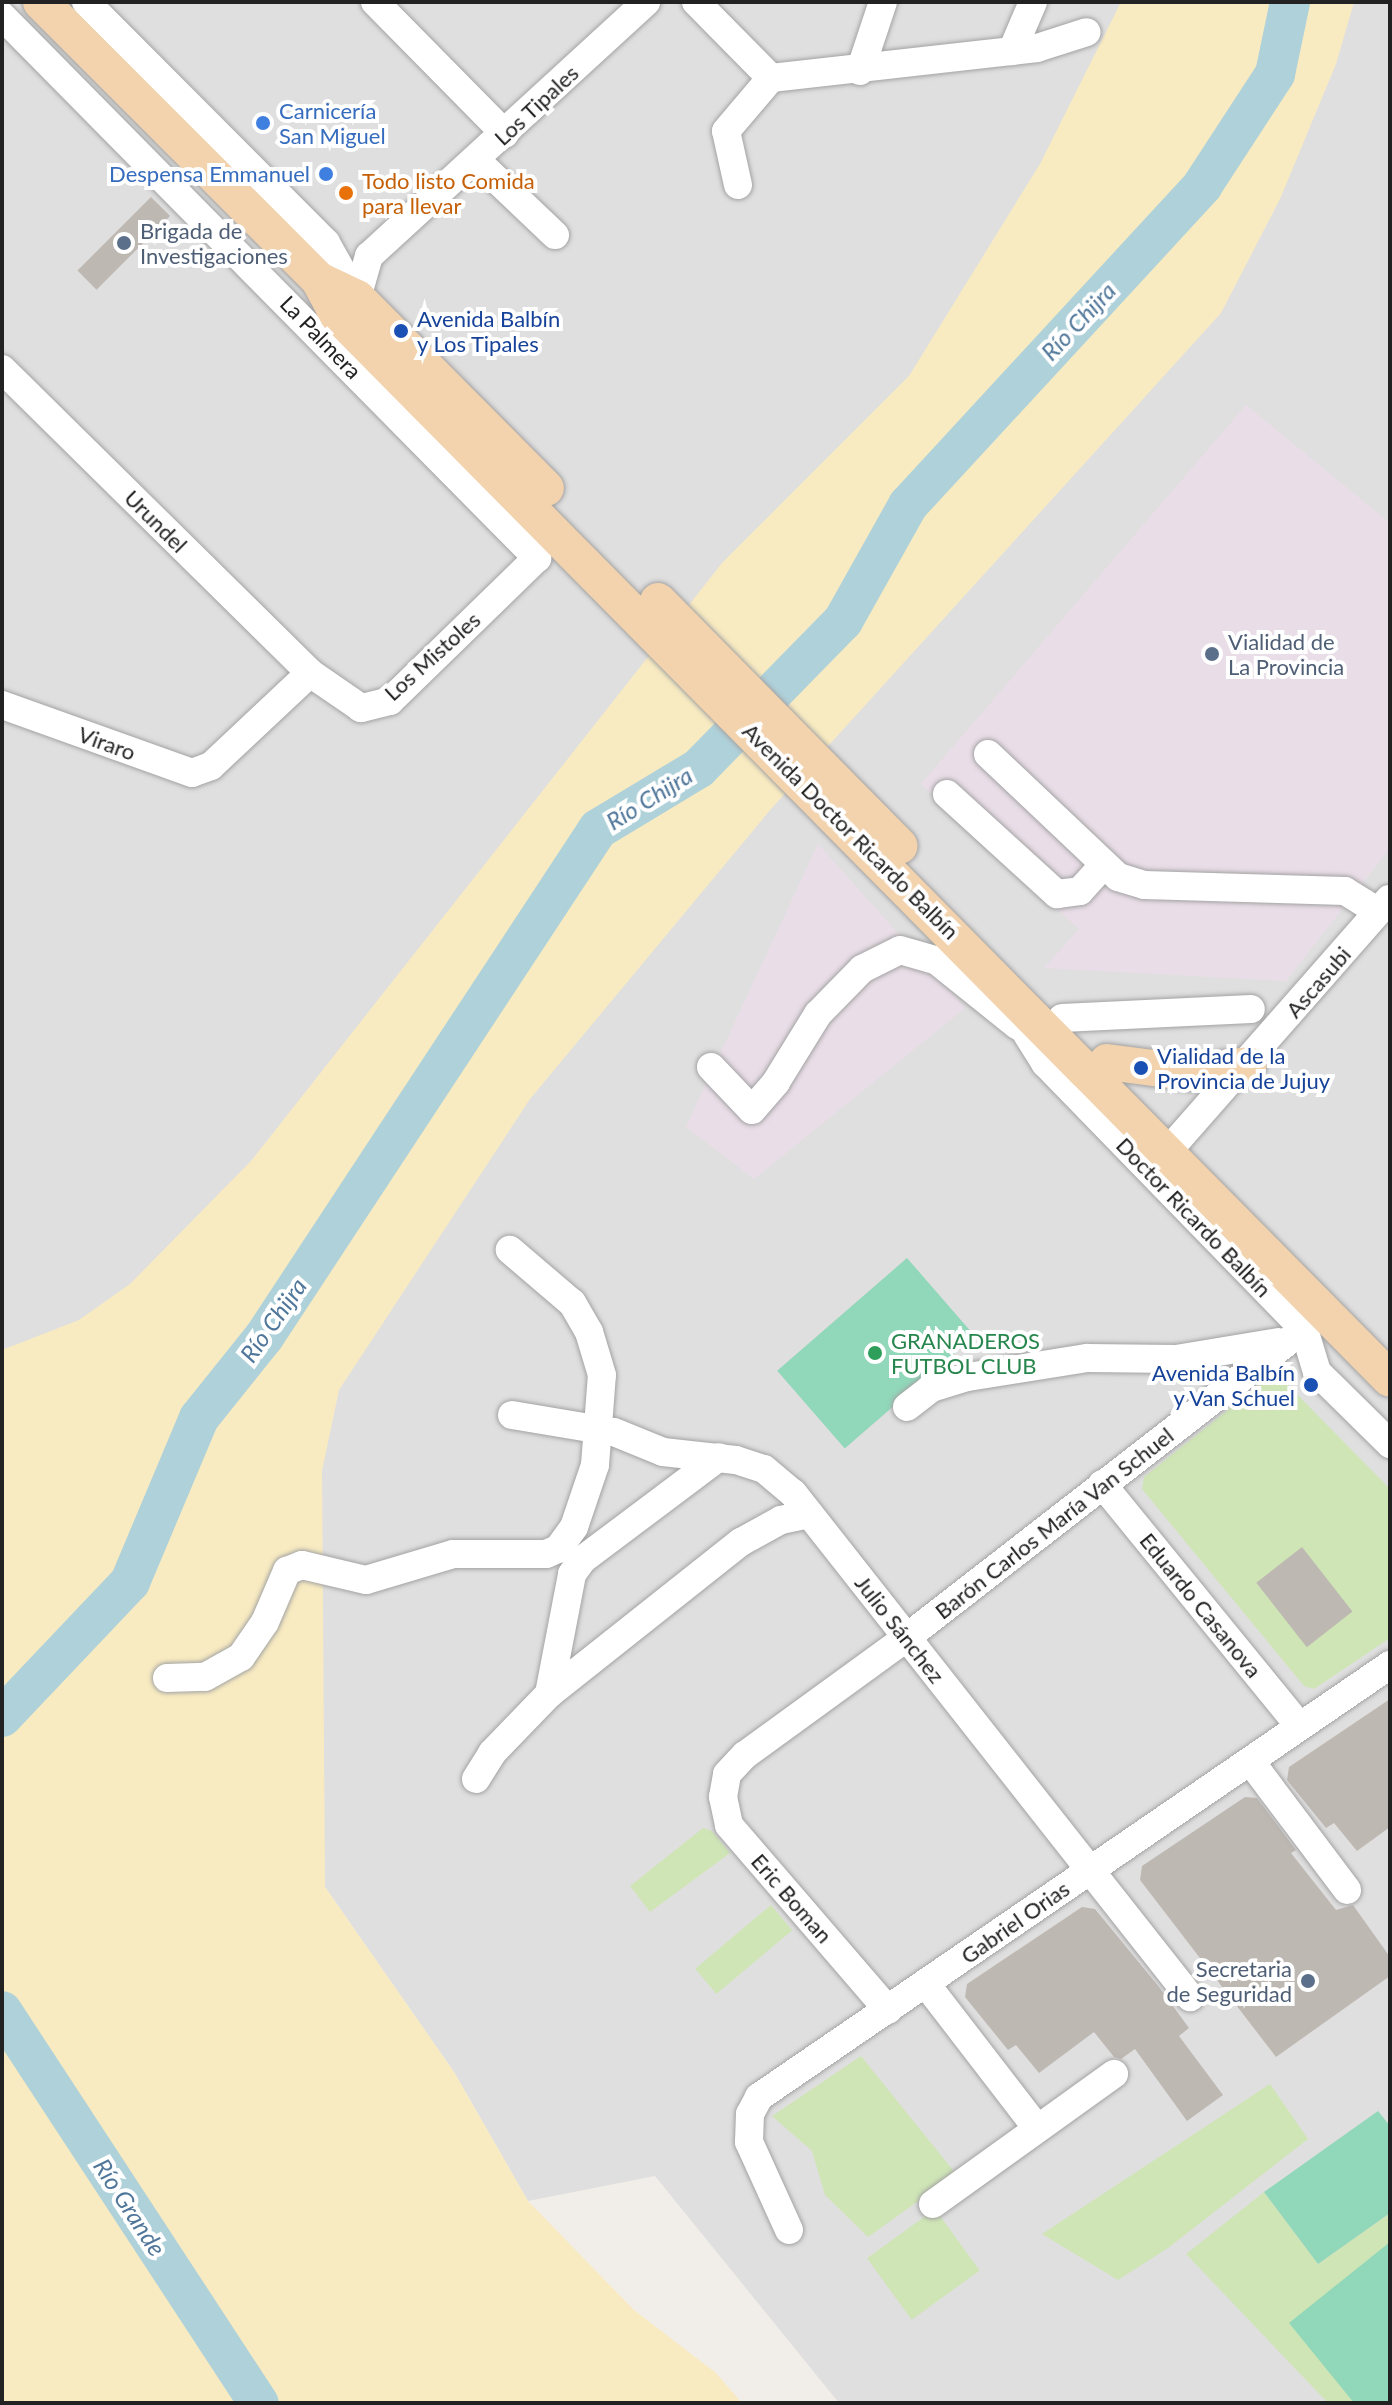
<!DOCTYPE html>
<html>
<head>
<meta charset="utf-8">
<style>
	body { margin:0 }
	#map { position:relative; width:1392px; height:2405px; overflow:hidden; background:#f1eeea; font-family:Lato,sans-serif }
	div>[style] { position:absolute }
	.residential>* { inset:0; background:#e0dfdf }
	.industrial>* { inset:0; background:#e9dde7 }
	.grass>* { inset:0; background:#cfe5b6; transform-origin:0 0 }
	.sand>* { inset:0; background:#f8ebc1 }
	.pitch>* { inset:0; background:#91d7ba; transform-origin:0 0 }
	.river>* { height:40px; margin:-20px; padding:0 20px; transform-origin:20px; border-radius:20px; background:#afd1da }
	.building>* { inset:0; background:#beb8b3; transform-origin:0 0 }
	.roads { filter:drop-shadow(0 0 2px #a3a3a3) drop-shadow(0 0 2px #a3a3a3) }
	.minor>* { height:28px; margin:-14px; padding:0 14px; transform-origin:14px; border-radius:14px; background:#fff }
	.major>* { height:36px; margin:-18px; padding:0 18px; transform-origin:18px; border-radius:18px; background:#f3d3ad }
	.dots>* { width:22px; height:22px; translate:-50% -50%; box-sizing:border-box; border:4px solid #fff; border-radius:50% }
	span { translate:-50% -50%; white-space:nowrap; text-align:center; line-height:1.15; -webkit-text-stroke:8px #fff; paint-order:stroke }
	.street-label { font-size:22px; color:#222 }
	.shop-label { font-size:22px; color:#366cbe }
	.left { translate:0 -50%; text-align:left }
	.right { translate:-100% -50%; text-align:right }
	.food-label { font-size:22px; color:#c56008 }
	.service-label { font-size:22px; color:#4e5e75 }
	.transit-label { font-size:22px; color:#164399 }
	.leisure-label { font-size:22px; color:#27864d }
	.water-label { font-size:24px; color:#50779a; font-style:italic }
	.frame { position:absolute; inset:0; border:4px solid #222; pointer-events:none }
</style>
</head>
<body>
<div id="map">
	<div class="residential">
		<div style="clip-path:polygon(2px 2px,1390px 2px,1390px 2403px,839px 2403px,655px 2176px,528px 2201px,454px 2072px,325px 1887px,2px 1371px)"></div>
	</div>
	<div class="industrial">
		<div style="clip-path:polygon(1246px 405px,1390px 523px,1390px 848px,1286px 981px,1044px 968px,1079px 929px,921px 784px)"></div>
		<div style="clip-path:polygon(818px 844px,965px 1008px,754px 1179px,686px 1127px)"></div>
	</div>
	<div class="grass">
		<div style="clip-path:polygon(1269px 1377px,1281px 1378px,1390px 1489px,1390px 1638px,1314px 1689px,1304px 1686px,1142px 1489px,1144px 1477px)"></div>
		<div style="clip-path:polygon(703px 1828px,712px 1831px,730px 1853px,650px 1912px,630px 1886px)"></div>
		<div style="left:771px;top:1905px;width:33px;height:99px;rotate:50deg"></div>
		<div style="clip-path:polygon(861px 2056px,956px 2174px,868px 2237px,825px 2195px,812px 2151px,772px 2116px)"></div>
		<div style="clip-path:polygon(1270px 2084px,1308px 2139px,1168px 2248px,1118px 2280px,1042px 2234px)"></div>
		<div style="clip-path:polygon(1264px 2192px,1318px 2264px,1390px 2213px,1390px 2403px,1328px 2403px,1186px 2254px)"></div>
		<div style="left:935px;top:2209px;width:76px;height:84px;rotate:54deg"></div>
	</div>
	<div class="sand">
		<div style="clip-path:polygon(1121px 2px,1354px 2px,1336px 64px,1280px 199px,1221px 313px,771px 809px,530px 1099px,339px 1390px,322px 1471px,325px 1887px,454px 2072px,528px 2201px,634px 2310px,716px 2373px,742px 2403px,2px 2403px,2px 1350px,79px 1320px,130px 1284px,251px 1161px,722px 563px,909px 376px,1040px 164px)"></div>
	</div>
	<div class="pitch">
		<div style="left:907px;top:1258px;width:103px;height:172px;rotate:49deg"></div>
		<div style="clip-path:polygon(1378px 2111px,1390px 2126px,1390px 2213px,1318px 2264px,1264px 2192px)"></div>
		<div style="clip-path:polygon(1390px 2242px,1390px 2403px,1354px 2403px,1289px 2323px)"></div>
	</div>
	<div class="river">
		<div style="left:2px;top:1717px;width:186px;rotate:-46.5deg"></div>
		<div style="left:130px;top:1582px;width:178px;rotate:-67.2deg"></div>
		<div style="left:199px;top:1418px;width:104px;rotate:-51.3deg"></div>
		<div style="left:264px;top:1337px;width:608px;rotate:-56.68deg"></div>
		<div style="left:598px;top:829px;width:118px;rotate:-31.1deg"></div>
		<div style="left:699px;top:768px;width:206px;rotate:-45.6deg"></div>
		<div style="left:843px;top:621px;width:133px;rotate:-60.7deg"></div>
		<div style="left:908px;top:505px;width:434px;rotate:-47.3deg"></div>
		<div style="left:1202px;top:186px;width:134px;rotate:-56.9deg"></div>
		<div style="left:1275px;top:74px;width:74px;rotate:-78.2deg"></div>
		<div style="left:2px;top:2011px;width:469px;rotate:56.8deg"></div>
	</div>
	<div class="building">
		<div style="left:151px;top:197px;width:27px;height:104px;rotate:45deg"></div>
		<div style="left:1302px;top:1547px;width:82px;height:58px;rotate:52deg"></div>
		<div style="clip-path:polygon(1390px 1699px,1390px 1827px,1357px 1851px,1334px 1823px,1326px 1828px,1287px 1780px,1289px 1767px)"></div>
		<div style="clip-path:polygon(1245px 1797px,1257px 1798px,1296px 1850px,1291px 1853px,1336px 1910px,1353px 1905px,1390px 1957px,1390px 1976px,1276px 2057px,1140px 1880px,1142px 1866px)"></div>
		<div style="clip-path:polygon(1082px 1907px,1095px 1909px,1159px 1987px,1189px 2028px,1179px 2036px,1223px 2095px,1187px 2121px,1135px 2049px,1121px 2059px,1114px 2057px,1094px 2032px,1039px 2073px,1016px 2045px,1008px 2050px,965px 1997px,967px 1984px)"></div>
	</div>
	<div class="roads">
		<div class="minor">
			<div style="left:86px;top:2px;width:340px;rotate:45.1deg"></div>
			<div style="left:326px;top:243px;width:63px;rotate:60.6deg"></div>
			<div style="left:375px;top:2px;width:185px;rotate:45.4deg"></div>
			<div style="left:696px;top:2px;width:107px;rotate:45.4deg"></div>
			<div style="left:2px;top:16px;width:762px;rotate:45.37deg"></div>
			<div style="left:537px;top:558px;width:205px;rotate:135.8deg"></div>
			<div style="left:390px;top:701px;width:30px;rotate:166deg"></div>
			<div style="left:361px;top:708px;width:62px;rotate:-145.5deg"></div>
			<div style="left:310px;top:673px;width:136px;rotate:136.8deg"></div>
			<div style="left:211px;top:766px;width:20px;rotate:160deg"></div>
			<div style="left:192px;top:773px;width:202px;rotate:-160.3deg"></div>
			<div style="left:1012px;top:51px;width:53px;rotate:-66.8deg"></div>
			<div style="left:860px;top:71px;width:73px;rotate:-71.6deg"></div>
			<div style="left:476px;top:160px;width:109px;rotate:43.5deg"></div>
			<div style="left:738px;top:185px;width:55px;rotate:-102.5deg"></div>
			<div style="left:726px;top:131px;width:70px;rotate:-49.7deg"></div>
			<div style="left:771px;top:78px;width:268px;rotate:-6.4deg"></div>
			<div style="left:1037px;top:48px;width:52px;rotate:-17.7deg"></div>
			<div style="left:341px;top:312px;width:21px;rotate:-41deg"></div>
			<div style="left:357px;top:298px;width:44px;rotate:-74.1deg"></div>
			<div style="left:369px;top:256px;width:376px;rotate:-42.5deg"></div>
			<div style="left:2px;top:369px;width:433px;rotate:44.6deg"></div>
			<div style="left:988px;top:754px;width:179px;rotate:43.4deg"></div>
			<div style="left:1118px;top:877px;width:27px;rotate:17deg"></div>
			<div style="left:1144px;top:885px;width:201px;rotate:1.7deg"></div>
			<div style="left:1345px;top:891px;width:39px;rotate:32deg"></div>
			<div style="left:947px;top:794px;width:149px;rotate:42.3deg"></div>
			<div style="left:1057px;top:894px;width:23px;rotate:-7deg"></div>
			<div style="left:1080px;top:891px;width:36px;rotate:-48deg"></div>
			<div style="left:1008px;top:1004px;width:70px;rotate:57.9deg"></div>
			<div style="left:1045px;top:1063px;width:371px;rotate:45.8deg"></div>
			<div style="left:1304px;top:1329px;width:45px;rotate:73.2deg"></div>
			<div style="left:1317px;top:1372px;width:103px;rotate:44.6deg"></div>
			<div style="left:1062px;top:1018px;width:189px;rotate:-2.7deg"></div>
			<div style="left:711px;top:1067px;width:59px;rotate:46.4deg"></div>
			<div style="left:752px;top:1110px;width:37px;rotate:-49deg"></div>
			<div style="left:776px;top:1082px;width:80px;rotate:-58.3deg"></div>
			<div style="left:818px;top:1014px;width:63px;rotate:-45.6deg"></div>
			<div style="left:862px;top:969px;width:42px;rotate:-26.6deg"></div>
			<div style="left:900px;top:950px;width:37px;rotate:16deg"></div>
			<div style="left:936px;top:960px;width:105px;rotate:38.8deg"></div>
			<div style="left:1153px;top:1168px;width:358px;rotate:-48.7deg"></div>
			<div style="left:907px;top:1407px;width:31px;rotate:-38deg"></div>
			<div style="left:931px;top:1388px;width:39px;rotate:-17deg"></div>
			<div style="left:968px;top:1377px;width:121px;rotate:-9.1deg"></div>
			<div style="left:1087px;top:1358px;width:89px;rotate:0.6deg"></div>
			<div style="left:1176px;top:1359px;width:104px;rotate:-9.4deg"></div>
			<div style="left:512px;top:1415px;width:103px;rotate:9.5deg"></div>
			<div style="left:614px;top:1432px;width:53px;rotate:22.2deg"></div>
			<div style="left:663px;top:1452px;width:73px;rotate:6.3deg"></div>
			<div style="left:736px;top:1460px;width:29px;rotate:18deg"></div>
			<div style="left:764px;top:1469px;width:38px;rotate:40deg"></div>
			<div style="left:793px;top:1493px;width:642px;rotate:51.77deg"></div>
			<div style="left:1102px;top:1484px;width:313px;rotate:50.8deg"></div>
			<div style="left:167px;top:1678px;width:38px;rotate:-2deg"></div>
			<div style="left:205px;top:1677px;width:41px;rotate:-29.1deg"></div>
			<div style="left:241px;top:1657px;width:42px;rotate:-55.6deg"></div>
			<div style="left:265px;top:1622px;width:56px;rotate:-66.7deg"></div>
			<div style="left:287px;top:1571px;width:16px;rotate:-22deg"></div>
			<div style="left:302px;top:1565px;width:66px;rotate:13.2deg"></div>
			<div style="left:366px;top:1580px;width:91px;rotate:-16.6deg"></div>
			<div style="left:453px;top:1554px;width:93px"></div>
			<div style="left:546px;top:1554px;width:13px;rotate:-23deg"></div>
			<div style="left:558px;top:1549px;width:27px;rotate:-54deg"></div>
			<div style="left:574px;top:1527px;width:65px;rotate:-71.3deg"></div>
			<div style="left:595px;top:1465px;width:90px;rotate:-85.6deg"></div>
			<div style="left:602px;top:1375px;width:45px;rotate:-106.8deg"></div>
			<div style="left:589px;top:1332px;width:34px;rotate:-120deg"></div>
			<div style="left:572px;top:1303px;width:82px;rotate:-139.5deg"></div>
			<div style="left:549px;top:1694px;width:122px;rotate:-79.1deg"></div>
			<div style="left:572px;top:1574px;width:17px;rotate:-54deg"></div>
			<div style="left:582px;top:1560px;width:171px;rotate:-36.9deg"></div>
			<div style="left:1251px;top:1762px;width:160px;rotate:53.1deg"></div>
			<div style="left:476px;top:1779px;width:31px;rotate:-58deg"></div>
			<div style="left:492px;top:1753px;width:82px;rotate:-46deg"></div>
			<div style="left:549px;top:1694px;width:245px;rotate:-38.4deg"></div>
			<div style="left:741px;top:1542px;width:46px;rotate:-28.8deg"></div>
			<div style="left:781px;top:1520px;width:29px;rotate:-12deg"></div>
			<div style="left:926px;top:1984px;width:180px;rotate:52.4deg"></div>
			<div style="left:888px;top:2010px;width:244px;rotate:-130.7deg"></div>
			<div style="left:729px;top:1825px;width:29px;rotate:-102deg"></div>
			<div style="left:723px;top:1797px;width:23px;rotate:-80deg"></div>
			<div style="left:727px;top:1774px;width:26px;rotate:-47deg"></div>
			<div style="left:745px;top:1755px;width:199px;rotate:-36deg"></div>
			<div style="left:906px;top:1638px;width:504px;rotate:-37.83deg"></div>
			<div style="left:933px;top:2204px;width:223px;rotate:-35.7deg"></div>
			<div style="left:789px;top:2230px;width:97px;rotate:-114.4deg"></div>
			<div style="left:749px;top:2142px;width:28px;rotate:-88deg"></div>
			<div style="left:750px;top:2114px;width:19px;rotate:-62deg"></div>
			<div style="left:759px;top:2097px;width:765px;rotate:-34.4deg"></div>
		</div>
		<div class="major">
			<div style="left:41px;top:2px;width:393px;rotate:45deg"></div>
			<div style="left:319px;top:280px;width:40px;rotate:62deg"></div>
			<div style="left:338px;top:315px;width:1496px;rotate:45.32deg"></div>
			<div style="left:319px;top:280px;width:42px;rotate:25.3deg"></div>
			<div style="left:357px;top:298px;width:268px;rotate:45.2deg"></div>
			<div style="left:658px;top:601px;width:344px;rotate:45.4deg"></div>
			<div style="left:1107px;top:1062px;width:86px;rotate:7.4deg"></div>
			<div style="left:1192px;top:1073px;width:57px;rotate:-8.1deg"></div>
		</div>
	</div>
	<div class="dots">
		<div style="left:263px;top:123px;background:#3f7fe0"></div>
		<div style="left:326px;top:174px;background:#3f7fe0"></div>
		<div style="left:346px;top:193px;background:#e8710a"></div>
		<div style="left:124px;top:243px;background:#5c6f8a"></div>
		<div style="left:401px;top:331px;background:#1a4fb4"></div>
		<div style="left:1212px;top:654px;background:#5c6f8a"></div>
		<div style="left:1141px;top:1068px;background:#1a4fb4"></div>
		<div style="left:875px;top:1353px;background:#2e9e5b"></div>
		<div style="left:1311px;top:1385px;background:#1a4fb4"></div>
		<div style="left:1308px;top:1981px;background:#5c6f8a"></div>
	</div>
	<div class="street-label">
		<span style="left:536px;top:105px;rotate:-43deg">Los Tipales</span>
		<span style="left:321px;top:337px;rotate:46deg">La Palmera</span>
		<span style="left:156px;top:521px;rotate:45deg">Urundel</span>
		<span style="left:432px;top:656px;rotate:-42deg">Los Mistoles</span>
		<span style="left:107px;top:743px;rotate:20deg">Viraro</span>
		<span style="left:851px;top:831px;rotate:45deg">Avenida Doctor Ricardo Balbín</span>
		<span style="left:1318px;top:982px;rotate:-49deg">Ascasubi</span>
		<span style="left:1194px;top:1217px;rotate:46deg">Doctor Ricardo Balbín</span>
		<span style="left:1054px;top:1523px;rotate:-38deg">Barón Carlos María Van Schuel</span>
		<span style="left:1201px;top:1605px;rotate:51deg">Eduardo Casanova</span>
		<span style="left:900px;top:1629px;rotate:52deg">Julio Sánchez</span>
		<span style="left:792px;top:1898px;rotate:49deg">Eric Boman</span>
		<span style="left:1015px;top:1922px;rotate:-35deg">Gabriel Orias</span>
	</div>
	<div class="shop-label">
		<span class="left" style="left:279px;top:123px">Carnicería<br>San Miguel</span>
		<span class="right" style="left:310px;top:174px">Despensa Emmanuel</span>
	</div>
	<div class="food-label">
		<span class="left" style="left:362px;top:193px">Todo listo Comida<br>para llevar</span>
	</div>
	<div class="service-label">
		<span class="left" style="left:140px;top:243px">Brigada de<br>Investigaciones</span>
		<span class="left" style="left:1228px;top:654px">Vialidad de<br>La Provincia</span>
		<span class="right" style="left:1292px;top:1981px">Secretaria<br>de Seguridad</span>
	</div>
	<div class="transit-label">
		<span class="left" style="left:417px;top:331px">Avenida Balbín<br>y Los Tipales</span>
		<span class="left" style="left:1157px;top:1068px">Vialidad de la<br>Provincia de Jujuy</span>
		<span class="right" style="left:1295px;top:1385px">Avenida Balbín<br>y Van Schuel</span>
	</div>
	<div class="leisure-label">
		<span class="left" style="left:891px;top:1353px">GRANADEROS<br>FUTBOL CLUB</span>
	</div>
	<div class="water-label">
		<span style="left:1078px;top:321px;rotate:-47deg">Río Chijra</span>
		<span style="left:649px;top:798px;rotate:-32deg">Río Chijra</span>
		<span style="left:273px;top:1320px;rotate:-55deg">Río Chijra</span>
		<span style="left:130px;top:2207px;rotate:57deg">Río Grande</span>
	</div>
	<div class="frame"></div>
</div>
</body>
</html>
